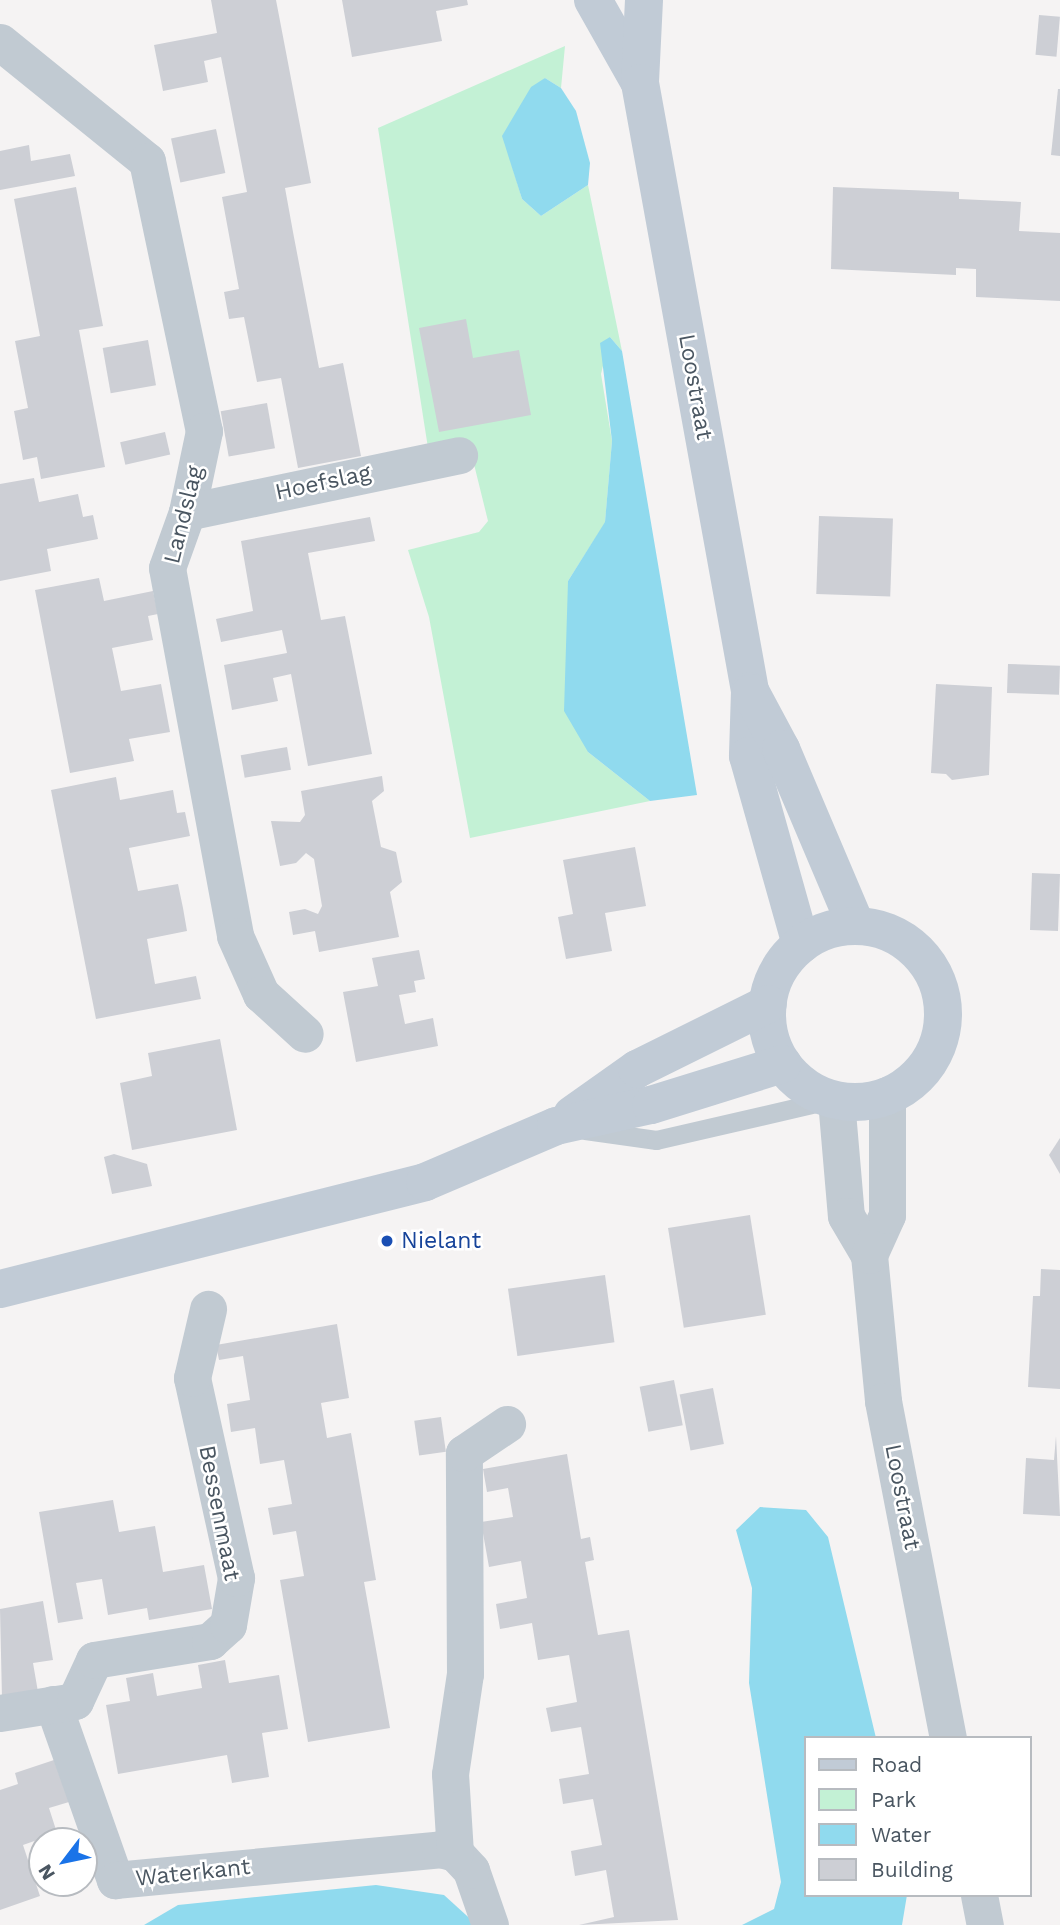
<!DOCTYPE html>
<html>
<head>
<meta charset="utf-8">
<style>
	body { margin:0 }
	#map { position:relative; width:1060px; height:1925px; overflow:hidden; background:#f5f3f3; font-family:"Work Sans",sans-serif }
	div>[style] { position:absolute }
	.green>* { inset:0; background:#c3f1d5 }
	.water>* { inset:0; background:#90daee }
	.building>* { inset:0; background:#cdcfd5; transform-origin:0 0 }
	.lane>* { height:19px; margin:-9.5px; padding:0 9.5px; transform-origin:9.5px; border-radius:9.5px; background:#c1cad2 }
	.street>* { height:37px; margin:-18.5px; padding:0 18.5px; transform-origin:18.5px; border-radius:18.5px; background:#c1cad2 }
	.secondary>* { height:38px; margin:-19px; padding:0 19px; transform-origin:19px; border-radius:19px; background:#c1cbd6 }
	.secondary>.ring { margin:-19px; padding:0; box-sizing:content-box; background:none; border:38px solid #c1cbd6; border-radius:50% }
	.dots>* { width:19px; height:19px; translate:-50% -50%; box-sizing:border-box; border:4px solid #fff; border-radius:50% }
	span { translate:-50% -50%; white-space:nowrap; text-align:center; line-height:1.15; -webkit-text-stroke:5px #fff; paint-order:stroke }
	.street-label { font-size:23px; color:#4a5661 }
	.transit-label { font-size:23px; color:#164399 }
	.left { translate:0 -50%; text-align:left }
	.legend { position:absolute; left:804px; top:1736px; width:228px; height:161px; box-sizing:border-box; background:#fff; border:2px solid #b7bbc0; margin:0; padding:9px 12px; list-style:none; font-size:21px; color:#4a5661 }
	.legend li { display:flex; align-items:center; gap:14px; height:35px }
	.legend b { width:35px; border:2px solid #b7bbc0 }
	.north { position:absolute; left:28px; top:1827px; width:70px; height:70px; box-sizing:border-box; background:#fff; border:2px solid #b7bbc0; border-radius:50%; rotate:238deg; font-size:19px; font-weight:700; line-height:28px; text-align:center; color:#4a5661 }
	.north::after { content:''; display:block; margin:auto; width:24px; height:32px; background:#1a73e8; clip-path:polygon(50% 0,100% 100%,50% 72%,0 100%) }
</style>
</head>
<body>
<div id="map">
	<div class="green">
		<div style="clip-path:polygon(565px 46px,561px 88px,545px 78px,503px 136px,522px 199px,541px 216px,588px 185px,622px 351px,610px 337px,601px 374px,612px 441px,605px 523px,568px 581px,588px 752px,650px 801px,470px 838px,429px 617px,408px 550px,479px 532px,488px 521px,468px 440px,428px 448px,378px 128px)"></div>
	</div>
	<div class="water">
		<div style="clip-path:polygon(545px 78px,561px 88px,576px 111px,590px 163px,588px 185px,541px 216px,522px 199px,502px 136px,531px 87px)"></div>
		<div style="clip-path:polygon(610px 337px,622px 351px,697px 795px,650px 801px,588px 752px,564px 711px,568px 581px,605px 522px,612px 441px,600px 343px)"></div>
		<div style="clip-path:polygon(760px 1507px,806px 1510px,828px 1537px,876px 1738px,806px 1738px,806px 1895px,907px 1895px,902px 1925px,742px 1925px,774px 1909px,781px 1882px,749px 1683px,752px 1588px,736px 1530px)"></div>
		<div style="clip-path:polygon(376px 1885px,444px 1895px,477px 1925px,144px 1925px,178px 1905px)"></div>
	</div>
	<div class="building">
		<div style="clip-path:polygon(211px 0,276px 0,311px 183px,285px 188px,293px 232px,319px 368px,343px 363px,361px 456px,298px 468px,281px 378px,257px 382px,244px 317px,229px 319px,224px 292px,239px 289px,222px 197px,247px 192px,221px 57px,204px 61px,208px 82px,163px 91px,154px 45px,217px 33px)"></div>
		<div style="clip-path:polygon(342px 0,467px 0,468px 5px,436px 11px,442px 41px,352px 57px)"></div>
		<div style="left:1039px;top:15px;width:21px;height:40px;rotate:5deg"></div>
		<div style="clip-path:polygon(1058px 89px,1060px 89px,1060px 156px,1051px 155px)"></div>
		<div style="left:216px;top:129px;width:45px;height:46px;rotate:78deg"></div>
		<div style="clip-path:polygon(29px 145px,31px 161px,70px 154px,75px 176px,0 190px,0 151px)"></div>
		<div style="clip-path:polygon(76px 187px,103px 326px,79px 330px,105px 467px,41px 479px,37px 457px,23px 460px,14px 411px,28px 408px,15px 341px,40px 336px,14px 199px)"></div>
		<div style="clip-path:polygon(833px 187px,959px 192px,959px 199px,1021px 202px,1019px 231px,1060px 233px,1060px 301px,976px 297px,976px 269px,956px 268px,956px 275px,831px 269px)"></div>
		<div style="clip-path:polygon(466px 319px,473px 358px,519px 350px,531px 415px,439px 432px,419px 328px)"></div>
		<div style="left:148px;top:340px;width:46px;height:46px;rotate:80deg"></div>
		<div style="left:267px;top:403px;width:46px;height:47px;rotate:80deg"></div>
		<div style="left:165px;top:432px;width:23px;height:46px;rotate:77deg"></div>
		<div style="clip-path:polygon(34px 478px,39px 502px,78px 494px,83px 517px,93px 515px,98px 539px,47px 549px,51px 571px,0 581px,0 484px)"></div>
		<div style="left:819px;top:516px;width:74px;height:78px;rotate:2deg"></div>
		<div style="clip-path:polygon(370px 517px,375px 541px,308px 553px,321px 620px,345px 616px,372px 754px,308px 766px,291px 674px,273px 678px,278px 701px,232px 710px,224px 665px,287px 653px,282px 630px,221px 642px,216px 619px,253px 611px,241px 541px)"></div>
		<div style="clip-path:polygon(99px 578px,104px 601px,153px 591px,158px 614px,148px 616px,153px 640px,112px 648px,121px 691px,161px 684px,170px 732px,129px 739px,134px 761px,70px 773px,35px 590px)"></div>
		<div style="left:1008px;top:664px;width:52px;height:29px;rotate:2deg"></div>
		<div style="clip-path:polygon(936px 684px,992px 687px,989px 775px,952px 780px,946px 774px,931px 773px)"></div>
		<div style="left:287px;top:747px;width:23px;height:47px;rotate:80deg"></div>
		<div style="clip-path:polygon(382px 776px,384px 791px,372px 801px,381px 847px,396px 852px,402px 882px,390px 892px,399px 937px,319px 952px,315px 931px,293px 935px,289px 912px,305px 909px,318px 914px,322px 906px,314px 859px,306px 853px,296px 863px,280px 866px,271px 821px,300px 822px,305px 815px,301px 791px)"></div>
		<div style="clip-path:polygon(116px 777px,120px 800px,173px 790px,177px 813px,185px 812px,190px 836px,129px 848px,138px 891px,178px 884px,183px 908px,187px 931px,147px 939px,155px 984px,196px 976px,201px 999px,96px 1019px,51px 790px)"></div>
		<div style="clip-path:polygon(635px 847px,646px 906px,605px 913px,612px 951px,566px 959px,558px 917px,573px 914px,563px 860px)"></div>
		<div style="left:1032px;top:873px;width:28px;height:57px;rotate:2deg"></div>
		<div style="clip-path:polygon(419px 950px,425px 979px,414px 981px,416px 992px,399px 995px,405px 1024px,433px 1018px,438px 1046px,356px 1062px,343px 992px,378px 986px,372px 958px)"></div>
		<div style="clip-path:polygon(220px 1039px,237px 1130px,132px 1150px,120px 1083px,152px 1076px,148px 1053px)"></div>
		<div style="clip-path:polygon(1060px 1138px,1060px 1174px,1049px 1155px)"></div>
		<div style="clip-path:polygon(114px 1154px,147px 1164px,152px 1186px,112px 1194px,104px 1157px)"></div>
		<div style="left:750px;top:1215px;width:101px;height:83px;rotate:81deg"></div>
		<div style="clip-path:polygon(1041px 1269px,1060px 1270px,1060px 1389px,1028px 1387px,1033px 1296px,1040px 1296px)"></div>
		<div style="left:605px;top:1275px;width:68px;height:98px;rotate:82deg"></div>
		<div style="clip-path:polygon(337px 1324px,349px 1398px,321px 1403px,327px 1438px,351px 1433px,376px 1580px,364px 1582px,390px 1728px,308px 1742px,280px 1580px,304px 1576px,296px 1531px,273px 1535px,268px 1508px,292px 1504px,284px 1460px,260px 1464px,255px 1428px,231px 1432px,227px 1404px,250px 1400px,243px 1356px,219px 1360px,216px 1345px)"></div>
		<div style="left:674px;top:1380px;width:46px;height:35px;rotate:79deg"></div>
		<div style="left:713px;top:1388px;width:57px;height:34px;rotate:79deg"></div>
		<div style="left:441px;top:1417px;width:35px;height:27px;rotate:82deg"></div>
		<div style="clip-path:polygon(1056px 1436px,1060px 1516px,1023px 1514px,1026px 1458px,1054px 1460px)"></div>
		<div style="clip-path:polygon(567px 1454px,581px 1539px,590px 1537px,594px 1560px,585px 1562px,598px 1635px,629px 1630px,678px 1920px,579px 1925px,614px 1917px,606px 1870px,575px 1876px,571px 1851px,602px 1845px,593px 1799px,563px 1804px,561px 1791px,559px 1779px,589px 1774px,581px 1727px,551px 1732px,546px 1708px,577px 1702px,569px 1655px,538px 1660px,532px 1623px,500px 1629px,496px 1604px,527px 1598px,521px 1561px,489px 1567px,481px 1522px,513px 1517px,508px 1488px,487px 1492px,483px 1469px)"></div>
		<div style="clip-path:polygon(113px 1500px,119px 1532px,155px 1526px,163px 1572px,204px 1565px,212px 1609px,149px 1620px,147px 1608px,108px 1615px,102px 1579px,76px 1583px,83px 1619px,58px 1623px,39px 1512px)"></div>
		<div style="clip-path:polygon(43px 1601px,53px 1660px,33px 1663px,38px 1692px,2px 1699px,0 1609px)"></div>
		<div style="clip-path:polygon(225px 1660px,229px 1683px,279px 1675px,288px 1729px,262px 1733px,269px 1777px,232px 1783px,227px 1755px,118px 1774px,106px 1705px,130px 1701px,126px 1678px,153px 1673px,157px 1696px,179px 1692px,202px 1688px,198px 1665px)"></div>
		<div style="clip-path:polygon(54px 1760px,69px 1802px,49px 1808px,57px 1833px,23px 1845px,40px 1896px,0 1910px,0 1790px,18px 1784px,15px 1773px)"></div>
	</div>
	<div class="lane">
		<div style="left:585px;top:1130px;width:72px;rotate:8deg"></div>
		<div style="left:656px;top:1140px;width:182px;rotate:-13deg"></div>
	</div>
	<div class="street">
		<div style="left:0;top:42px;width:189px;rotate:39deg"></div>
		<div style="left:147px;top:161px;width:276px;rotate:78.1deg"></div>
		<div style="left:204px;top:431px;width:83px;rotate:101.9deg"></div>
		<div style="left:187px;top:512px;width:59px;rotate:109.7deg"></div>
		<div style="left:167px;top:568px;width:374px;rotate:79.5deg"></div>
		<div style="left:235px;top:936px;width:64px;rotate:65.9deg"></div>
		<div style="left:261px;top:994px;width:59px;rotate:42.3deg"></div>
		<div style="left:187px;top:512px;width:278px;rotate:-11.8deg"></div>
		<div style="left:836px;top:1100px;width:116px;rotate:85.1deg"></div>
		<div style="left:846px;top:1216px;width:45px;rotate:59.5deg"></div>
		<div style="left:869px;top:1255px;width:147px;rotate:84.5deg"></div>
		<div style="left:883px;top:1401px;width:343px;rotate:79.1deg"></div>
		<div style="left:869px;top:1255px;width:44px;rotate:-65.8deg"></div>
		<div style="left:887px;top:1215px;width:120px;rotate:-90deg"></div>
		<div style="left:53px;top:1704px;width:187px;rotate:70.6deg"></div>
		<div style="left:115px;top:1880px;width:326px;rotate:-5.4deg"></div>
		<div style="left:440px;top:1849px;width:16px;rotate:15deg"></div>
		<div style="left:0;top:1713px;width:76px;rotate:-9.1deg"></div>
		<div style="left:75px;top:1701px;width:45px;rotate:-65.1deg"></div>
		<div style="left:94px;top:1660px;width:118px;rotate:-9.3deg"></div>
		<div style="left:210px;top:1641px;width:24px;rotate:-42deg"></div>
		<div style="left:228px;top:1625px;width:48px;rotate:-80.3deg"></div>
		<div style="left:236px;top:1578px;width:205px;rotate:-102.4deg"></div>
		<div style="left:192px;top:1378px;width:71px;rotate:-76.9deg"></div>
		<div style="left:979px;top:1895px;width:31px;rotate:79deg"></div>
		<div style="left:490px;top:1925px;width:58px;rotate:-109.1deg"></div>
		<div style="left:471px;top:1870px;width:23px;rotate:-133deg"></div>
		<div style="left:455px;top:1853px;width:79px;rotate:-93.6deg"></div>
		<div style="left:450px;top:1774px;width:101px;rotate:-81.5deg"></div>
		<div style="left:465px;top:1674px;width:221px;rotate:-90.3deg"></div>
		<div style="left:464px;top:1453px;width:52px;rotate:-34deg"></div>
	</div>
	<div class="secondary">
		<div style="left:593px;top:0;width:95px;rotate:60.5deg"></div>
		<div style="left:644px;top:0;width:83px;rotate:92.8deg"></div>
		<div style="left:640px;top:83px;width:618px;rotate:79.74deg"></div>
		<div style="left:750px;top:691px;width:65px;rotate:91.8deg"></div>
		<div style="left:748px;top:756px;width:196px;rotate:74.3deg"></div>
		<div style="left:751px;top:693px;width:64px;rotate:61.8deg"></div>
		<div style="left:781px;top:749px;width:192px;rotate:67deg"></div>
		<div class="ring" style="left:767px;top:926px;width:138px;height:138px"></div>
		<div style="left:572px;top:1115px;width:80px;rotate:-35.3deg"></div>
		<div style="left:637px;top:1069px;width:146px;rotate:-26.4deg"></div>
		<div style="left:0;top:1289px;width:438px;rotate:-14.1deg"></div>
		<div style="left:425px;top:1182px;width:142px;rotate:-23.1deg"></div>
		<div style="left:556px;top:1126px;width:97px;rotate:-12.5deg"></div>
		<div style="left:651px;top:1105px;width:138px;rotate:-17.3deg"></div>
	</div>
	<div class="dots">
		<div style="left:387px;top:1241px;background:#1a4fb4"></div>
	</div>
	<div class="street-label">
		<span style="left:695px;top:387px;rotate:80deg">Loostraat</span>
		<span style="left:323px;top:483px;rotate:-12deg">Hoefslag</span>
		<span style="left:184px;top:515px;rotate:-76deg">Landslag</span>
		<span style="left:902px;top:1497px;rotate:79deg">Loostraat</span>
		<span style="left:219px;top:1513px;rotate:79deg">Bessenmaat</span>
		<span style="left:193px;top:1873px;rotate:-6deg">Waterkant</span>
	</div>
	<div class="transit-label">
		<span class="left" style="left:401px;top:1241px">Nielant</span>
	</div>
	<ul class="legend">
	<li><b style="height:9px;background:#c1cbd6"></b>Road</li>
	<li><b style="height:19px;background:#c3f1d5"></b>Park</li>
	<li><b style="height:19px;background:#90daee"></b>Water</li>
	<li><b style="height:19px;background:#cdcfd5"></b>Building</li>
	</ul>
	<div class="north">N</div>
</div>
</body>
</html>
